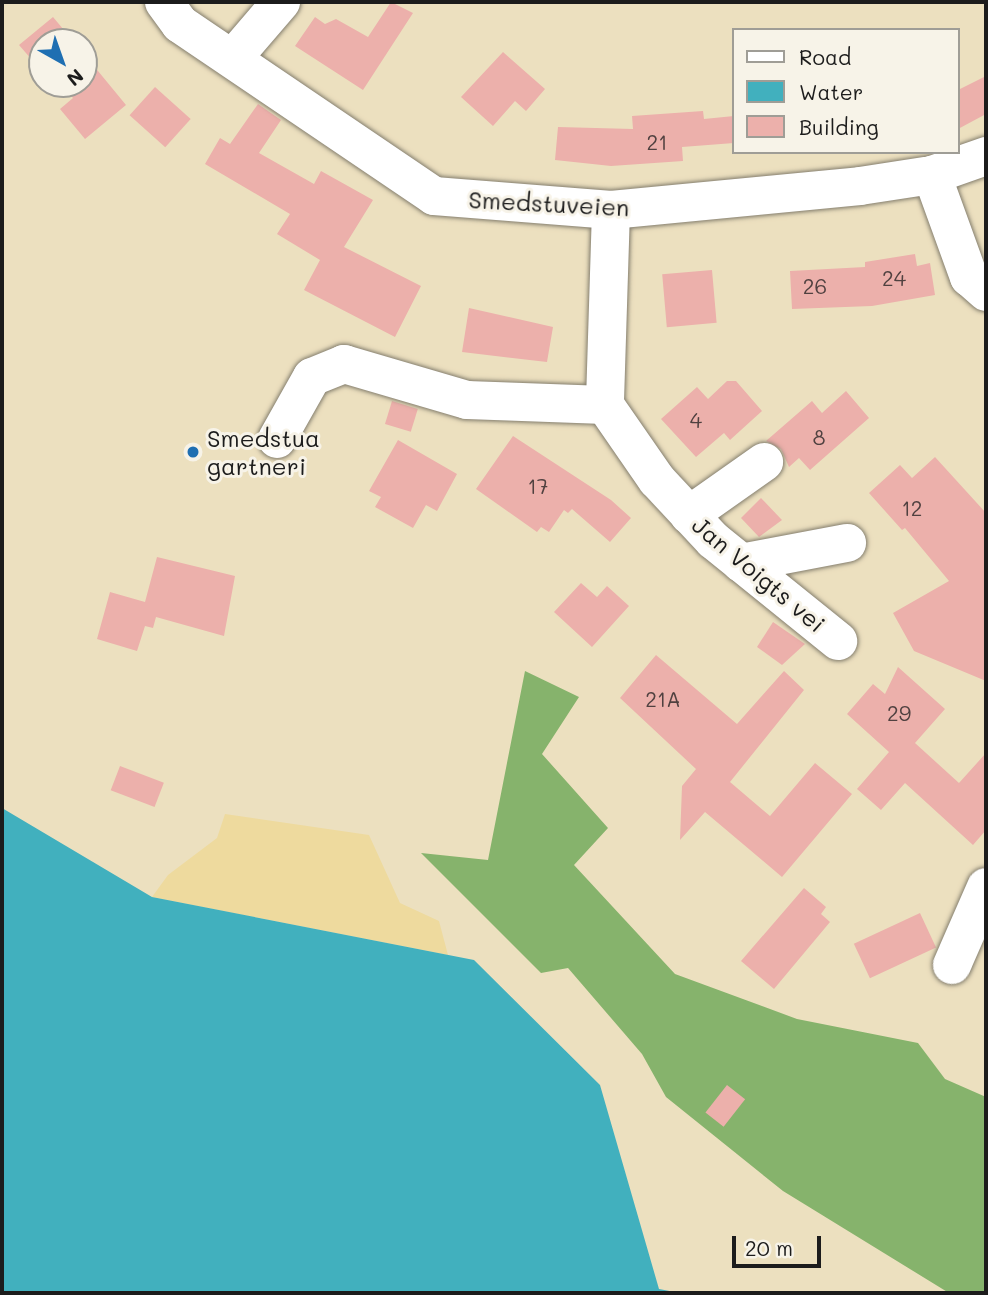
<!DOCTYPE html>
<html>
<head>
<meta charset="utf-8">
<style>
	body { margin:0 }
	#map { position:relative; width:988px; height:1295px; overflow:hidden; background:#ece0bf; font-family:Mali,sans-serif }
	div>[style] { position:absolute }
	.forest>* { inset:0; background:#86b36c }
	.sand>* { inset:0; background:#eeda9e }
	.water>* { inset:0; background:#41b0be }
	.building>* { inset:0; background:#ecb0ab; transform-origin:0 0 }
	.roads { filter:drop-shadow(0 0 2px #847e6e) drop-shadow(0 0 2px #847e6e) }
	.minor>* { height:38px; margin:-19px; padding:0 19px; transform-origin:19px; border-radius:19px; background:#fff }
	.dots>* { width:19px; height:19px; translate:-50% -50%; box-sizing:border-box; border:4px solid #f7f3e8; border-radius:50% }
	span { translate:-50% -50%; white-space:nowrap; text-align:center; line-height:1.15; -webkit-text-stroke:6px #f7f3e8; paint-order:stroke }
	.number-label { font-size:21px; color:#504140 }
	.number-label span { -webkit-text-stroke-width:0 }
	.street-label { font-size:24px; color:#1c1c1c }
	.poi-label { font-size:24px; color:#1c1c1c }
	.left { translate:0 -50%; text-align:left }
	.frame { position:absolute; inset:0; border:4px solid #1c1c1c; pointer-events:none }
	.legend { position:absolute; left:732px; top:28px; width:228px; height:126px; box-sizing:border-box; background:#f7f3e8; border:2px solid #9f9d96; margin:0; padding:9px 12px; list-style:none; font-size:21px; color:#1c1c1c }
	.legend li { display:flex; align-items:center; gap:14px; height:35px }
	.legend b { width:35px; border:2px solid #9f9d96 }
	.north { position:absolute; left:28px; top:28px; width:70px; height:70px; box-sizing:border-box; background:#f7f3e8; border:2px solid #9f9d96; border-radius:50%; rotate:140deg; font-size:19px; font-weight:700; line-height:28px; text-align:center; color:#1c1c1c }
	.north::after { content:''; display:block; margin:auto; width:24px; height:32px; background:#1f6fb2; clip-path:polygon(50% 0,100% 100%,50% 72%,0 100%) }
	.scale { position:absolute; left:732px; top:1236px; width:89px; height:32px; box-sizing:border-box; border:4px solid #1c1c1c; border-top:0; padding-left:9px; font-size:21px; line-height:24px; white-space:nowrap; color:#1c1c1c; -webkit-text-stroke:5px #f7f3e8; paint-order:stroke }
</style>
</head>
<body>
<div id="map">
	<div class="forest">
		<div style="clip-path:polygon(525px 671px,579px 697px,542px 754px,608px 828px,574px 865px,675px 974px,797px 1019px,918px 1043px,945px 1079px,986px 1097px,986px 1293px,949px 1293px,783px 1191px,666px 1097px,642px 1054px,568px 968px,541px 973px,421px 853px,488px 860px)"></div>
	</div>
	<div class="sand">
		<div style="clip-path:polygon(225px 814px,369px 835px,400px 903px,439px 921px,448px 955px,152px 897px,168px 875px,217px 838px)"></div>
	</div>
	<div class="water">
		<div style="clip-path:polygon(2px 808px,152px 897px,474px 960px,600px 1085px,659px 1289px,680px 1293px,2px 1293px)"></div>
	</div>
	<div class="building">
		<div style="clip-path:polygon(391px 2px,413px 13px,363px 90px,295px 46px,315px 17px,325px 24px,336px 19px,368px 37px)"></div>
		<div style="clip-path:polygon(53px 17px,74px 42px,42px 42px,39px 68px,19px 45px)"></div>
		<div style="clip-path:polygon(503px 52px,545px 89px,526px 111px,515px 101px,493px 126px,461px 97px)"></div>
		<div style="clip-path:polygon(84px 54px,126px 105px,85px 139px,60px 109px,73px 98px,61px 84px,84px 84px)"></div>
		<div style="clip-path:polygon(986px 76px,986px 114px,958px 129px,958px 90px)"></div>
		<div style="left:155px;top:87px;width:48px;height:38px;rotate:42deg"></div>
		<div style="clip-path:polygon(258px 104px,281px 120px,259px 153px,314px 184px,321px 171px,373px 200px,344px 247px,421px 286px,395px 337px,304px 290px,320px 260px,277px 234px,290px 214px,205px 164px,220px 138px,230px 144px)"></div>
		<div style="clip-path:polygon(703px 111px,704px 119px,734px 116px,734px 143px,682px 147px,683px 161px,611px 166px,555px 160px,558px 127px,633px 129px,632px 116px)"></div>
		<div style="clip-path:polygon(915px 254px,917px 266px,930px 263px,935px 295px,872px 306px,792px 309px,790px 271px,865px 267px,865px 262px)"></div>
		<div style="left:712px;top:270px;width:53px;height:50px;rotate:85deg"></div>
		<div style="clip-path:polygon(469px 308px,553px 327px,547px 362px,462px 352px)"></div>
		<div style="clip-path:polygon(727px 381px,736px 381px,762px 411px,730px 440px,724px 433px,696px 457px,661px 419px,697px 387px,708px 399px)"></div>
		<div style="clip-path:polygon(846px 391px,869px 418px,810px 470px,799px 458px,789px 467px,781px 449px,766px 441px,812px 401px,822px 413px)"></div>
		<div style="left:392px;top:401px;width:27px;height:24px;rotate:17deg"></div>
		<div style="clip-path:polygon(513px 436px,611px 500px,631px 518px,610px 542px,572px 509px,568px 513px,564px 510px,549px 532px,541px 527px,537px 532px,476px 489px)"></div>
		<div style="clip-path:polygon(398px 440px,457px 474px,437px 511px,426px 505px,413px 528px,375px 507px,381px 497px,369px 491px)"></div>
		<div style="clip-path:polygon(935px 457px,986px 513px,986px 681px,914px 651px,893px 613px,949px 581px,905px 528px,902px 530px,869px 493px,900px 465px,912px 478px)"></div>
		<div style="clip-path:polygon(761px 498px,782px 520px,759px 537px,741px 518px)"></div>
		<div style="clip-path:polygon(157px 557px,235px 576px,224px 636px,156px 617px,153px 628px,145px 626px,137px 651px,97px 639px,110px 592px,145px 602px)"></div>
		<div style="clip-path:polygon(581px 583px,597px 597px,607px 586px,629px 606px,592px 647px,554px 612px)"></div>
		<div style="clip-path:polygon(773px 622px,805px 644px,782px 665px,757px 647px)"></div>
		<div style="clip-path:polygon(656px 655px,737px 724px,784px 671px,804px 690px,730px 782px,770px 816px,815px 763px,852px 794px,782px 877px,705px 812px,680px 840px,682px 786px,696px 769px,620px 698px)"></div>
		<div style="clip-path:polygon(898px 667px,945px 709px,915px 743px,959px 783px,986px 753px,986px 830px,973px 845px,905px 783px,881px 810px,857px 789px,889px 752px,847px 714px,873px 684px,885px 694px)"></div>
		<div style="left:120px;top:766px;width:47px;height:26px;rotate:21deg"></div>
		<div style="clip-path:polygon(804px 888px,826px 907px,821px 914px,830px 922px,774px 989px,741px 961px)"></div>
		<div style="left:920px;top:913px;width:38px;height:73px;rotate:65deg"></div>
		<div style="left:727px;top:1085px;width:23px;height:35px;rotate:38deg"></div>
	</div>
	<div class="roads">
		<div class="minor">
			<div style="left:164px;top:2px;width:27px;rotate:54deg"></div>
			<div style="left:180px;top:24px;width:307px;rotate:34.1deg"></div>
			<div style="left:434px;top:196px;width:178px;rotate:4.5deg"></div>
			<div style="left:611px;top:210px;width:250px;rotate:-5.5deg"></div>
			<div style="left:860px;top:186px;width:73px;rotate:-8.7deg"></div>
			<div style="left:932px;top:175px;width:57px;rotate:-19.4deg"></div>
			<div style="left:233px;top:58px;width:74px;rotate:-49.4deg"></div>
			<div style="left:932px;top:175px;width:109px;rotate:70.1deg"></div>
			<div style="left:969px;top:277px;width:23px;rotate:41deg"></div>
			<div style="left:611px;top:210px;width:195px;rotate:91.8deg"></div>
			<div style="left:605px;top:405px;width:91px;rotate:55.3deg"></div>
			<div style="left:657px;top:480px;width:82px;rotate:47deg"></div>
			<div style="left:713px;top:540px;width:161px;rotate:38.9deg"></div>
			<div style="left:277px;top:439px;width:71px;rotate:-60.6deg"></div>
			<div style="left:312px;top:377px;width:35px;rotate:-22deg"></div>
			<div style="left:344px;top:364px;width:128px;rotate:16.3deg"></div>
			<div style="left:467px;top:400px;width:138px;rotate:2.1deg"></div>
			<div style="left:689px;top:515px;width:92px;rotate:-35.2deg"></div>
			<div style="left:741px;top:563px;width:108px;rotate:-10.7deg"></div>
			<div style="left:952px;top:965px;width:85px;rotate:-66.4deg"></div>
		</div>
	</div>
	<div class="dots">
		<div style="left:193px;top:452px;background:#1f6fb2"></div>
	</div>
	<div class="number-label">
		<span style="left:657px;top:142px">21</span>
		<span style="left:894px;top:278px">24</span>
		<span style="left:815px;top:286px">26</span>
		<span style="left:696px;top:420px">4</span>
		<span style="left:819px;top:437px">8</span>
		<span style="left:538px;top:486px">17</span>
		<span style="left:912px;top:508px">12</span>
		<span style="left:663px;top:699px">21A</span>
		<span style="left:899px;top:713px">29</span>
	</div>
	<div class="street-label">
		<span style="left:549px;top:203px;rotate:3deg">Smedstuveien</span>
		<span style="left:759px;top:574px;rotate:40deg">Jan Voigts vei</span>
	</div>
	<div class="poi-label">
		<span class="left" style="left:207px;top:452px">Smedstua<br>gartneri</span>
	</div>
	<div class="frame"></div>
	<ul class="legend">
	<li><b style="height:9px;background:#fff"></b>Road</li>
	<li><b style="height:19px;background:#41b0be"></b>Water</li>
	<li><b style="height:19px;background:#ecb0ab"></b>Building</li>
	</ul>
	<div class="north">N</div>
	<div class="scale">20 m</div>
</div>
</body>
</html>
